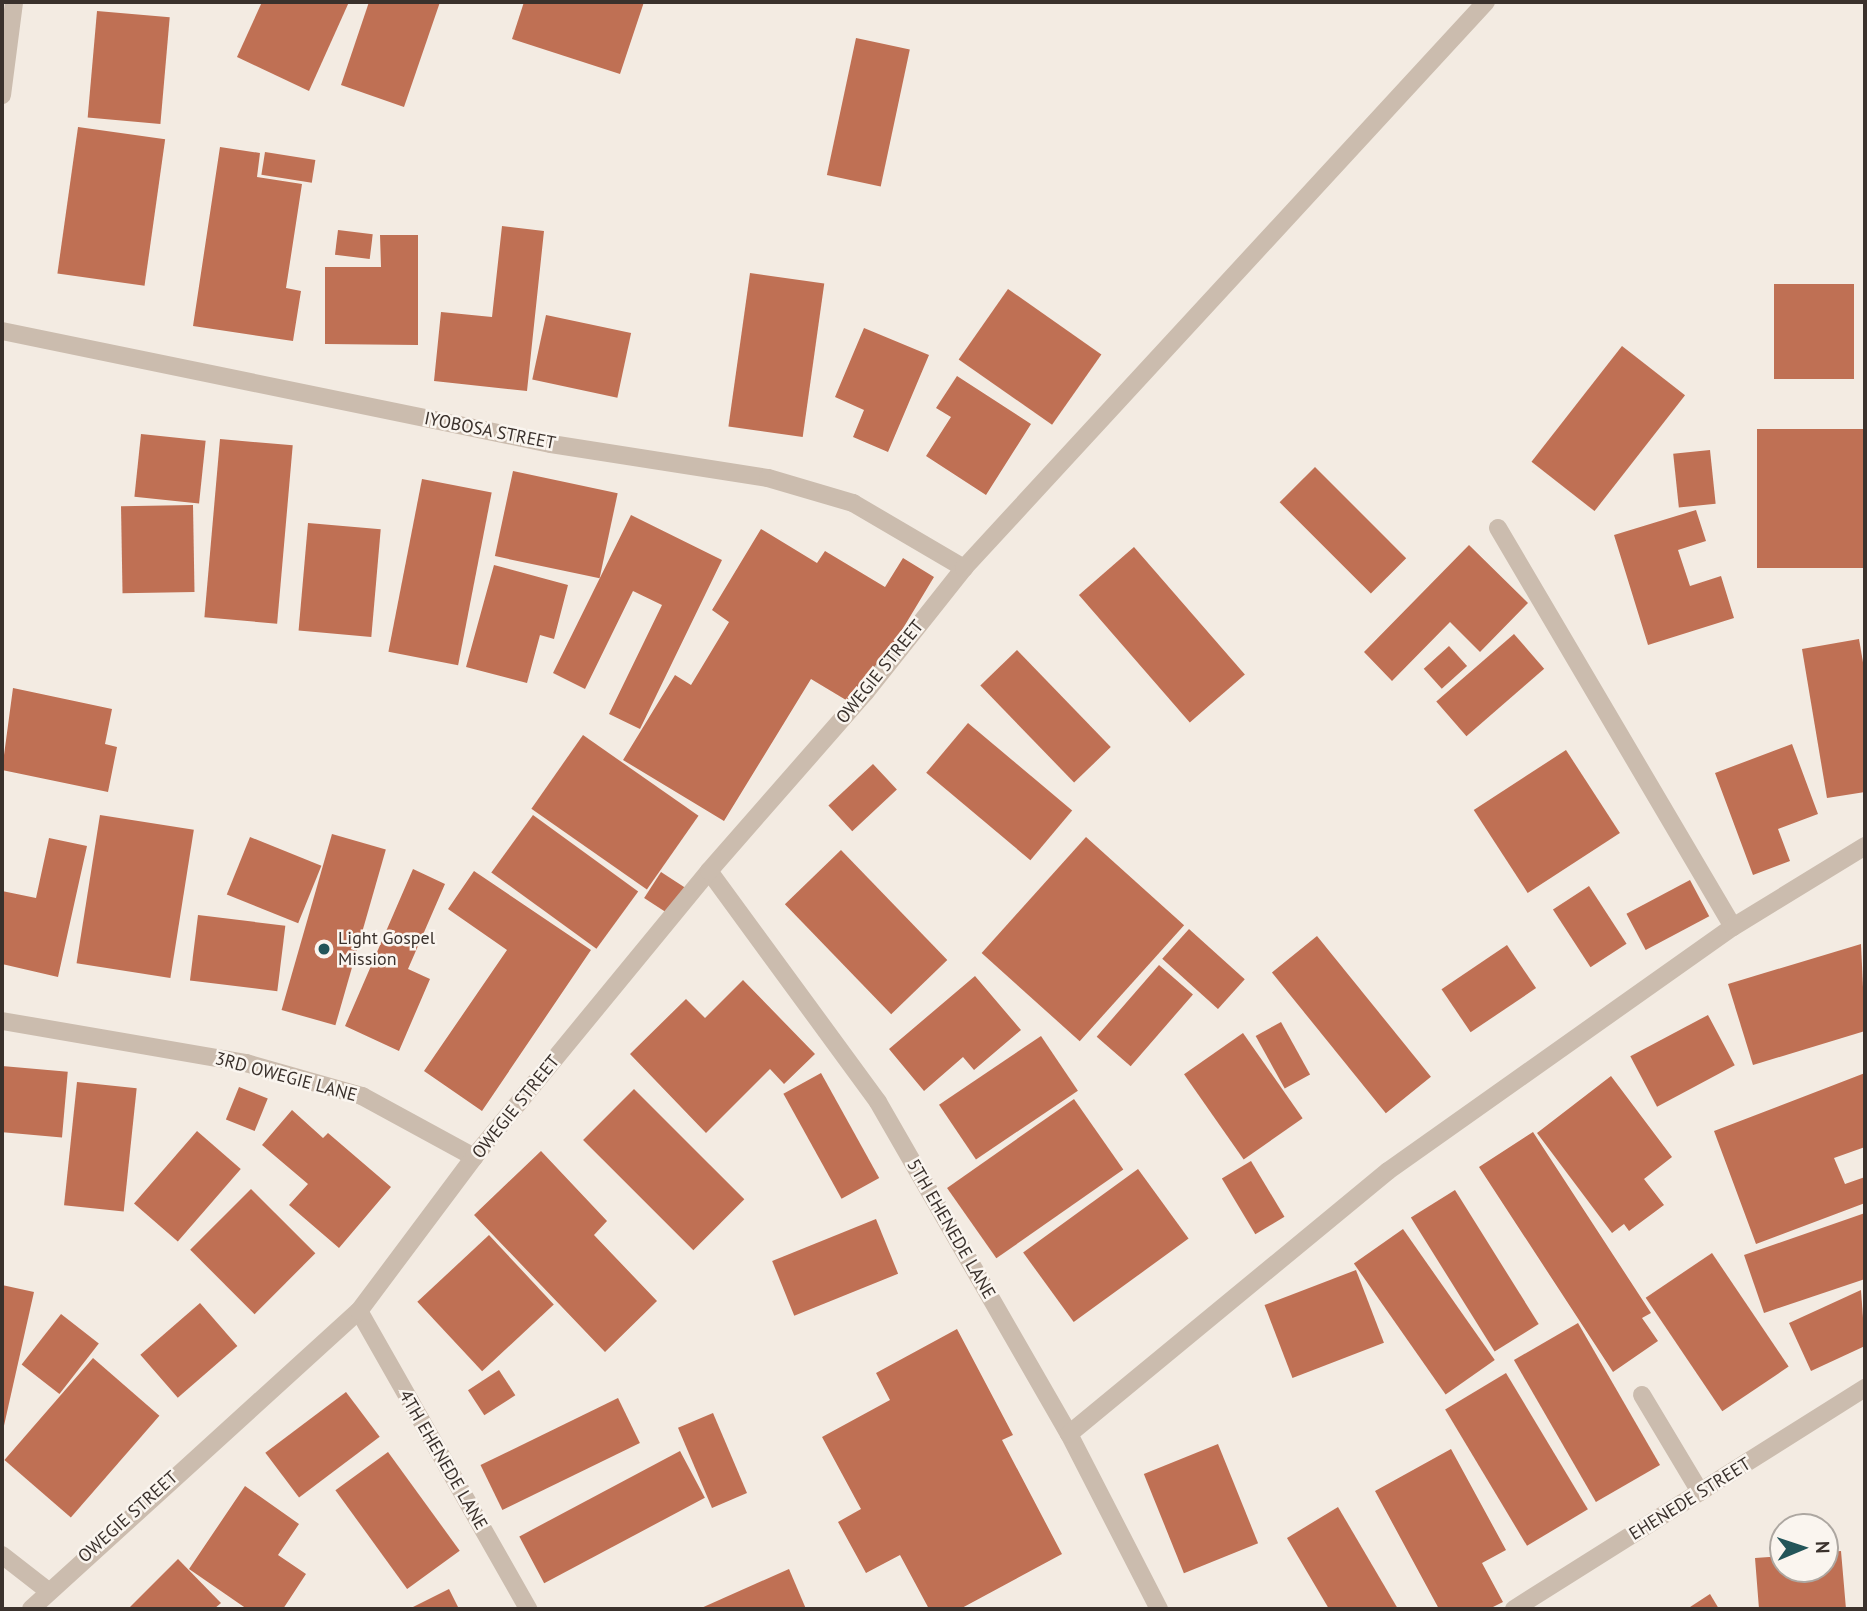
<!DOCTYPE html>
<html>
<head>
<meta charset="utf-8">
<style>
	body { margin:0 }
	#map { position:relative; width:1867px; height:1611px; overflow:hidden; background:#f3ebe2; font-family:"PT Sans",sans-serif }
	div>[style] { position:absolute }
	.building>* { inset:0; background:#bf7054; transform-origin:0 0 }
	.minor>* { height:18px; margin:-9px; padding:0 9px; transform-origin:9px; border-radius:9px; background:#cbbcae }
	.dots>* { width:19px; height:19px; translate:-50% -50%; box-sizing:border-box; border:4px solid #faf5ef; border-radius:50% }
	span { translate:-50% -50%; white-space:nowrap; text-align:center; line-height:1.15; -webkit-text-stroke:5px #faf5ef; paint-order:stroke }
	.street-label { font-size:18px; color:#3a312c }
	.poi-label { font-size:18px; color:#3a312c }
	.left { translate:0 -50%; text-align:left }
	.frame { position:absolute; inset:0; border:4px solid #3a312c; pointer-events:none }
	.north { position:absolute; left:1769px; top:1513px; width:70px; height:70px; box-sizing:border-box; background:#faf5ef; border:2px solid #ada7a1; border-radius:50%; rotate:88deg; font-size:19px; font-weight:700; line-height:28px; text-align:center; color:#3a312c }
	.north::after { content:''; display:block; margin:auto; width:24px; height:32px; background:#235559; clip-path:polygon(50% 0,100% 100%,50% 72%,0 100%) }
</style>
</head>
<body>
<div id="map">
	<div class="building">
		<div style="clip-path:polygon(262px 2px,349px 2px,309px 91px,237px 57px)"></div>
		<div style="clip-path:polygon(369px 2px,440px 2px,404px 107px,341px 85px)"></div>
		<div style="clip-path:polygon(524px 2px,644px 2px,620px 74px,512px 39px)"></div>
		<div style="left:97px;top:11px;width:73px;height:107px;rotate:5deg"></div>
		<div style="left:856px;top:38px;width:55px;height:140px;rotate:12deg"></div>
		<div style="left:78px;top:127px;width:88px;height:148px;rotate:8deg"></div>
		<div style="clip-path:polygon(220px 147px,260px 153px,257px 177px,302px 184px,286px 288px,301px 291px,293px 341px,193px 326px)"></div>
		<div style="left:265px;top:152px;width:51px;height:23px;rotate:9deg"></div>
		<div style="clip-path:polygon(502px 226px,544px 231px,527px 391px,434px 381px,441px 312px,492px 317px)"></div>
		<div style="left:338px;top:230px;width:35px;height:25px;rotate:7deg"></div>
		<div style="clip-path:polygon(380px 235px,418px 235px,418px 345px,325px 344px,325px 267px,381px 267px)"></div>
		<div style="left:750px;top:273px;width:75px;height:155px;rotate:8deg"></div>
		<div style="left:1774px;top:284px;width:80px;height:95px"></div>
		<div style="left:1008px;top:289px;width:114px;height:86px;rotate:35deg"></div>
		<div style="left:546px;top:315px;width:87px;height:66px;rotate:12deg"></div>
		<div style="clip-path:polygon(864px 328px,929px 355px,888px 452px,853px 437px,864px 410px,835px 397px)"></div>
		<div style="left:1622px;top:346px;width:80px;height:147px;rotate:38deg"></div>
		<div style="clip-path:polygon(957px 376px,1031px 424px,986px 495px,926px 456px,951px 417px,936px 408px)"></div>
		<div style="left:1865px;top:429px;width:139px;height:108px;rotate:90deg"></div>
		<div style="left:141px;top:434px;width:65px;height:63px;rotate:6deg"></div>
		<div style="left:220px;top:439px;width:73px;height:179px;rotate:5deg"></div>
		<div style="left:1710px;top:450px;width:54px;height:37px;rotate:84deg"></div>
		<div style="left:1315px;top:467px;width:129px;height:50px;rotate:45deg"></div>
		<div style="left:513px;top:471px;width:107px;height:87px;rotate:12deg"></div>
		<div style="left:422px;top:479px;width:71px;height:176px;rotate:11deg"></div>
		<div style="left:193px;top:505px;width:87px;height:72px;rotate:89deg"></div>
		<div style="clip-path:polygon(1696px 510px,1706px 541px,1678px 550px,1690px 586px,1721px 576px,1734px 618px,1648px 645px,1614px 535px)"></div>
		<div style="clip-path:polygon(631px 515px,722px 560px,640px 729px,609px 714px,662px 605px,633px 591px,585px 689px,553px 673px)"></div>
		<div style="left:308px;top:523px;width:73px;height:108px;rotate:5deg"></div>
		<div style="clip-path:polygon(761px 529px,817px 563px,825px 551px,885px 587px,903px 558px,934px 577px,856px 706px,811px 679px,724px 821px,623px 760px,675px 675px,691px 685px,729px 622px,712px 610px)"></div>
		<div style="clip-path:polygon(1469px 545px,1528px 603px,1480px 652px,1450px 622px,1392px 681px,1364px 652px)"></div>
		<div style="left:1134px;top:547px;width:169px;height:73px;rotate:49deg"></div>
		<div style="clip-path:polygon(494px 565px,568px 585px,554px 639px,540px 635px,527px 683px,466px 667px)"></div>
		<div style="left:1514px;top:634px;width:46px;height:103px;rotate:49deg"></div>
		<div style="clip-path:polygon(1859px 639px,1865px 674px,1865px 792px,1827px 798px,1802px 649px)"></div>
		<div style="left:1449px;top:646px;width:27px;height:34px;rotate:48deg"></div>
		<div style="left:1017px;top:650px;width:135px;height:51px;rotate:46deg"></div>
		<div style="clip-path:polygon(13px 688px,112px 709px,105px 744px,117px 747px,108px 792px,2px 770px)"></div>
		<div style="left:968px;top:723px;width:136px;height:65px;rotate:40deg"></div>
		<div style="left:583px;top:735px;width:141px;height:90px;rotate:35deg"></div>
		<div style="clip-path:polygon(1792px 744px,1818px 814px,1778px 829px,1790px 861px,1753px 875px,1715px 773px)"></div>
		<div style="left:1566px;top:750px;width:99px;height:110px;rotate:57deg"></div>
		<div style="left:873px;top:764px;width:35px;height:61px;rotate:47deg"></div>
		<div style="left:100px;top:815px;width:95px;height:150px;rotate:9deg"></div>
		<div style="left:533px;top:815px;width:130px;height:71px;rotate:36deg"></div>
		<div style="left:332px;top:834px;width:56px;height:183px;rotate:16deg"></div>
		<div style="left:250px;top:837px;width:77px;height:62px;rotate:22deg"></div>
		<div style="left:1086px;top:837px;width:132px;height:156px;rotate:42deg"></div>
		<div style="clip-path:polygon(49px 838px,87px 846px,58px 977px,2px 964px,2px 891px,36px 898px)"></div>
		<div style="left:841px;top:850px;width:153px;height:78px;rotate:46deg"></div>
		<div style="clip-path:polygon(413px 869px,445px 884px,408px 969px,430px 979px,399px 1051px,345px 1026px)"></div>
		<div style="clip-path:polygon(474px 871px,591px 950px,482px 1111px,424px 1071px,507px 950px,448px 909px)"></div>
		<div style="left:661px;top:872px;width:33px;height:31px;rotate:33deg"></div>
		<div style="left:1690px;top:880px;width:41px;height:72px;rotate:62deg"></div>
		<div style="left:1589px;top:886px;width:69px;height:43px;rotate:57deg"></div>
		<div style="left:198px;top:915px;width:88px;height:66px;rotate:7deg"></div>
		<div style="left:1189px;top:929px;width:75px;height:40px;rotate:42deg"></div>
		<div style="left:1317px;top:936px;width:181px;height:58px;rotate:51deg"></div>
		<div style="clip-path:polygon(1861px 944px,1865px 1031px,1753px 1065px,1728px 984px)"></div>
		<div style="left:1507px;top:945px;width:52px;height:79px;rotate:56deg"></div>
		<div style="left:1159px;top:965px;width:45px;height:95px;rotate:41deg"></div>
		<div style="clip-path:polygon(975px 976px,1021px 1030px,974px 1070px,963px 1057px,924px 1091px,889px 1049px)"></div>
		<div style="clip-path:polygon(743px 980px,815px 1054px,784px 1084px,770px 1069px,706px 1133px,630px 1054px,686px 999px,705px 1018px)"></div>
		<div style="left:1708px;top:1015px;width:57px;height:88px;rotate:62deg"></div>
		<div style="left:1281px;top:1022px;width:60px;height:29px;rotate:61deg"></div>
		<div style="left:1243px;top:1033px;width:104px;height:72px;rotate:55deg"></div>
		<div style="left:1041px;top:1036px;width:66px;height:123px;rotate:56deg"></div>
		<div style="left:2px;top:1066px;width:66px;height:66px;rotate:5deg"></div>
		<div style="left:821px;top:1073px;width:120px;height:43px;rotate:61deg"></div>
		<div style="clip-path:polygon(1865px 1073px,1865px 1147px,1834px 1158px,1845px 1184px,1865px 1177px,1865px 1203px,1756px 1244px,1714px 1131px)"></div>
		<div style="clip-path:polygon(1611px 1076px,1672px 1157px,1644px 1179px,1664px 1205px,1629px 1231px,1624px 1224px,1612px 1233px,1537px 1133px)"></div>
		<div style="left:77px;top:1082px;width:60px;height:124px;rotate:6deg"></div>
		<div style="left:239px;top:1087px;width:31px;height:35px;rotate:22deg"></div>
		<div style="left:634px;top:1089px;width:156px;height:72px;rotate:45deg"></div>
		<div style="left:1074px;top:1099px;width:86px;height:155px;rotate:55deg"></div>
		<div style="clip-path:polygon(292px 1110px,323px 1138px,328px 1133px,391px 1187px,339px 1248px,289px 1205px,308px 1184px,262px 1145px)"></div>
		<div style="left:197px;top:1131px;width:58px;height:96px;rotate:41deg"></div>
		<div style="clip-path:polygon(1533px 1132px,1651px 1313px,1642px 1318px,1658px 1341px,1613px 1372px,1479px 1167px)"></div>
		<div style="clip-path:polygon(541px 1151px,607px 1221px,594px 1235px,657px 1301px,605px 1352px,474px 1215px)"></div>
		<div style="left:1251px;top:1161px;width:65px;height:34px;rotate:59deg"></div>
		<div style="left:1138px;top:1169px;width:86px;height:142px;rotate:54deg"></div>
		<div style="left:251px;top:1189px;width:91px;height:86px;rotate:45deg"></div>
		<div style="left:1455px;top:1190px;width:158px;height:52px;rotate:58deg"></div>
		<div style="clip-path:polygon(1865px 1213px,1865px 1279px,1764px 1313px,1744px 1255px)"></div>
		<div style="left:876px;top:1219px;width:59px;height:112px;rotate:68deg"></div>
		<div style="left:1403px;top:1229px;width:160px;height:60px;rotate:55deg"></div>
		<div style="left:489px;top:1235px;width:95px;height:98px;rotate:47deg"></div>
		<div style="left:1712px;top:1253px;width:137px;height:80px;rotate:56deg"></div>
		<div style="left:1356px;top:1270px;width:78px;height:98px;rotate:69deg"></div>
		<div style="clip-path:polygon(2px 1285px,34px 1292px,3px 1430px,2px 1430px)"></div>
		<div style="clip-path:polygon(1861px 1290px,1865px 1346px,1811px 1371px,1789px 1323px)"></div>
		<div style="left:200px;top:1303px;width:57px;height:79px;rotate:49deg"></div>
		<div style="left:61px;top:1314px;width:48px;height:64px;rotate:38deg"></div>
		<div style="left:1578px;top:1323px;width:164px;height:74px;rotate:60deg"></div>
		<div style="clip-path:polygon(957px 1329px,1013px 1435px,1002px 1440px,1062px 1554px,960px 1609px,929px 1609px,900px 1555px,866px 1573px,838px 1522px,861px 1509px,822px 1437px,890px 1400px,876px 1373px)"></div>
		<div style="left:93px;top:1358px;width:88px;height:135px;rotate:41deg"></div>
		<div style="left:499px;top:1370px;width:30px;height:37px;rotate:57deg"></div>
		<div style="left:1506px;top:1373px;width:159px;height:71px;rotate:59deg"></div>
		<div style="left:346px;top:1392px;width:56px;height:101px;rotate:53deg"></div>
		<div style="left:618px;top:1398px;width:50px;height:153px;rotate:64deg"></div>
		<div style="left:713px;top:1413px;width:87px;height:38px;rotate:67deg"></div>
		<div style="left:1218px;top:1444px;width:107px;height:80px;rotate:68deg"></div>
		<div style="clip-path:polygon(1451px 1449px,1506px 1550px,1482px 1563px,1503px 1602px,1489px 1609px,1439px 1609px,1375px 1491px)"></div>
		<div style="left:680px;top:1451px;width:53px;height:182px;rotate:62deg"></div>
		<div style="left:388px;top:1452px;width:122px;height:65px;rotate:54deg"></div>
		<div style="clip-path:polygon(245px 1486px,299px 1524px,278px 1555px,306px 1574px,283px 1609px,247px 1609px,189px 1569px)"></div>
		<div style="clip-path:polygon(1338px 1507px,1398px 1609px,1329px 1609px,1287px 1538px)"></div>
		<div style="clip-path:polygon(1841px 1551px,1846px 1609px,1759px 1609px,1755px 1558px,1783px 1556px,1783px 1569px,1825px 1569px,1825px 1552px)"></div>
		<div style="clip-path:polygon(178px 1559px,221px 1603px,214px 1609px,128px 1609px)"></div>
		<div style="clip-path:polygon(789px 1569px,806px 1609px,699px 1609px)"></div>
		<div style="clip-path:polygon(449px 1589px,459px 1609px,409px 1609px)"></div>
		<div style="clip-path:polygon(1710px 1594px,1719px 1609px,1687px 1609px)"></div>
	</div>
	<div class="minor">
		<div style="left:2px;top:95px;width:94px;rotate:-82.6deg"></div>
		<div style="left:2px;top:331px;width:561px;rotate:11.63deg"></div>
		<div style="left:551px;top:444px;width:220px;rotate:8.9deg"></div>
		<div style="left:768px;top:478px;width:89px;rotate:16.4deg"></div>
		<div style="left:853px;top:503px;width:129px;rotate:30.4deg"></div>
		<div style="left:1498px;top:528px;width:463px;rotate:59.5deg"></div>
		<div style="left:709px;top:871px;width:286px;rotate:53.8deg"></div>
		<div style="left:878px;top:1102px;width:383px;rotate:60.1deg"></div>
		<div style="left:1069px;top:1434px;width:197px;rotate:62.8deg"></div>
		<div style="left:2px;top:1021px;width:248px;rotate:9.8deg"></div>
		<div style="left:246px;top:1063px;width:121px;rotate:15.9deg"></div>
		<div style="left:362px;top:1096px;width:128px;rotate:28.6deg"></div>
		<div style="left:359px;top:1311px;width:343px;rotate:60.4deg"></div>
		<div style="left:1642px;top:1395px;width:113px;rotate:59.1deg"></div>
		<div style="left:1069px;top:1434px;width:413px;rotate:-39.5deg"></div>
		<div style="left:1388px;top:1171px;width:423px;rotate:-35.3deg"></div>
		<div style="left:1733px;top:927px;width:155px;rotate:-31.5deg"></div>
		<div style="left:2px;top:1555px;width:57px;rotate:37.9deg"></div>
		<div style="left:31px;top:1609px;width:443px;rotate:-42.3deg"></div>
		<div style="left:359px;top:1311px;width:192px;rotate:-53.2deg"></div>
		<div style="left:474px;top:1157px;width:370px;rotate:-50.6deg"></div>
		<div style="left:709px;top:871px;width:237px;rotate:-48.8deg"></div>
		<div style="left:865px;top:693px;width:159px;rotate:-51.6deg"></div>
		<div style="left:964px;top:568px;width:770px;rotate:-47.32deg"></div>
		<div style="left:1514px;top:1609px;width:415px;rotate:-32.2deg"></div>
	</div>
	<div class="dots">
		<div style="left:324px;top:949px;background:#235559"></div>
	</div>
	<div class="street-label">
		<span style="left:490px;top:431px;rotate:11deg">IYOBOSA STREET</span>
		<span style="left:880px;top:672px;rotate:-51deg">OWEGIE STREET</span>
		<span style="left:286px;top:1077px;rotate:15deg">3RD OWEGIE LANE</span>
		<span style="left:516px;top:1107px;rotate:-51deg">OWEGIE STREET</span>
		<span style="left:951px;top:1229px;rotate:60deg">5TH EHENEDE LANE</span>
		<span style="left:443px;top:1460px;rotate:60deg">4TH EHENEDE LANE</span>
		<span style="left:1690px;top:1499px;rotate:-32deg">EHENEDE STREET</span>
		<span style="left:128px;top:1517px;rotate:-42deg">OWEGIE STREET</span>
	</div>
	<div class="poi-label">
		<span class="left" style="left:338px;top:949px">Light Gospel<br>Mission</span>
	</div>
	<div class="frame"></div>
	<div class="north">N</div>
</div>
</body>
</html>
